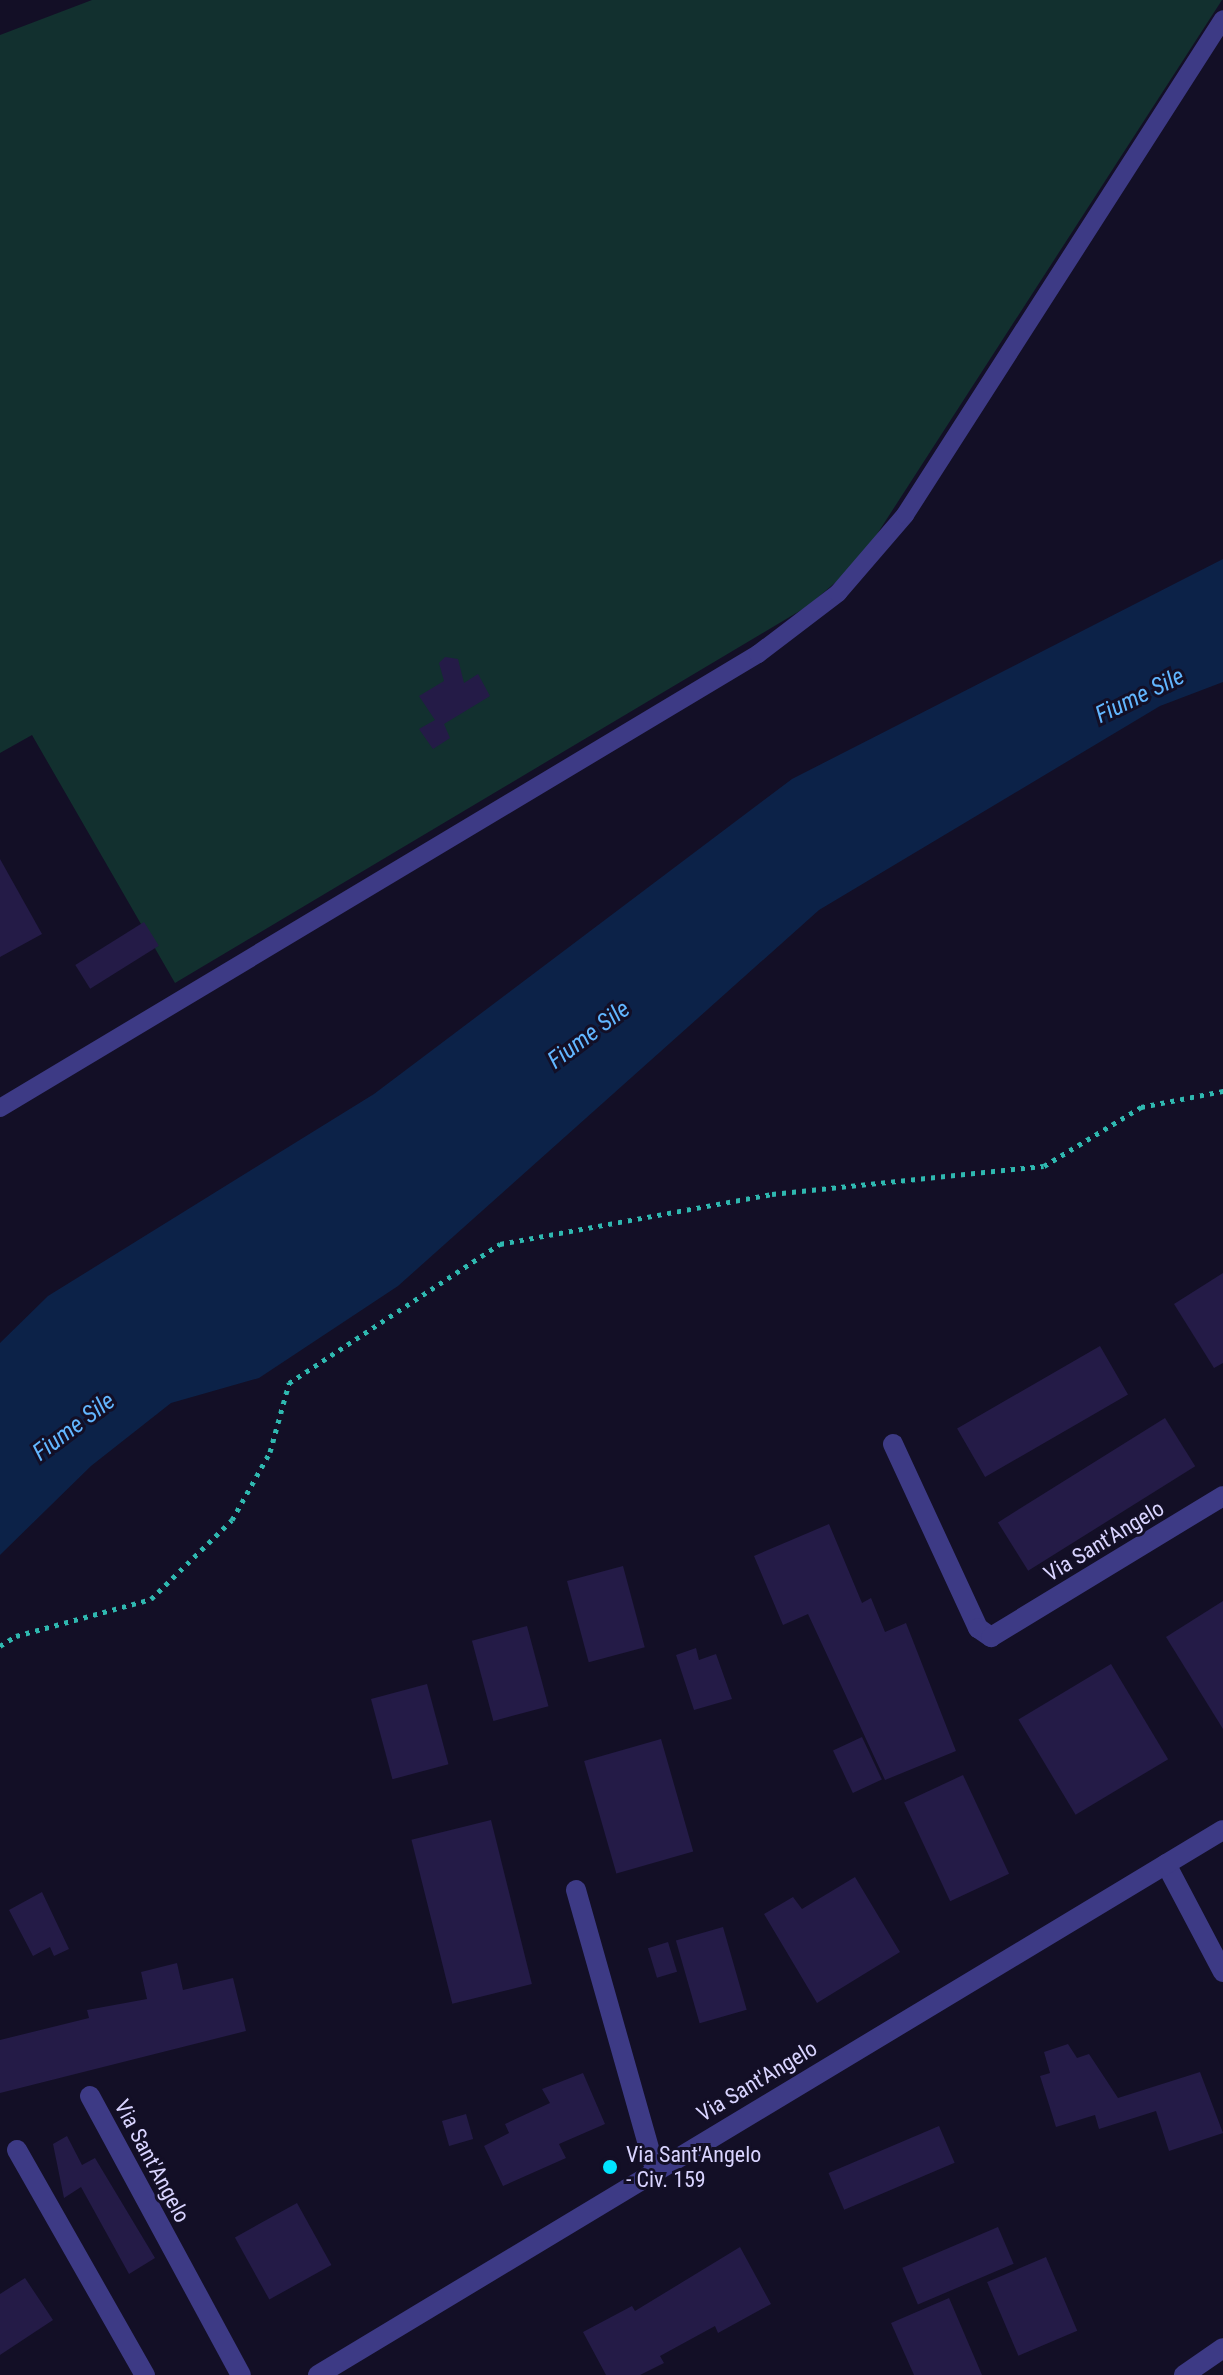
<!DOCTYPE html>
<html>
<head>
<meta charset="utf-8">
<style>
  body { margin:0 }
  #map { position:relative; width:1223px; height:2375px; overflow:hidden; background:#130f26; font-family:"Roboto Condensed",sans-serif }
  div>[style] { position:absolute }
  .green>* { inset:0; background:#12302f }
  .water>* { inset:0; background:#0c2248 }
  .building>* { inset:0; background:#241b47; transform-origin:0 0 }
  .path>* { height:5px; margin-top:-2.5px; transform-origin:0; background:repeating-linear-gradient(90deg,#2fb8b0 0 4px,transparent 0 10px) }
  .service>* { height:18px; margin:-9px; padding:0 9px; transform-origin:9px; border-radius:9px; background:#3d3a85 }
  .minor>* { height:20px; margin:-10px; padding:0 10px; transform-origin:10px; border-radius:10px; background:#3d3a85 }
  .tertiary>* { height:20px; margin:-10px; padding:0 10px; transform-origin:10px; border-radius:10px; background:#3d3a85 }
  .dots>* { width:22px; height:22px; translate:-50% -50%; box-sizing:border-box; border:4px solid #130f26; border-radius:50% }
  span { translate:-50% -50%; white-space:nowrap; text-align:center; line-height:1.15; -webkit-text-stroke:6px #130f26; paint-order:stroke }
  .street-label { font-size:22px; color:#d9d4ff }
  .poi-label { font-size:22px; color:#d9d4ff }
  .left { translate:0 -50%; text-align:left }
  .water-label { font-size:24px; color:#62b6ff; font-style:italic }
</style>
</head>
<body>
<div id="map">
  <div class="green">
    <i style="clip-path:polygon(92px 0,1222px 0,859px 562px,808px 606px,175px 983px,32px 735px,0 753px,0 35px)"></i>
  </div>
  <div class="water">
    <i style="clip-path:polygon(1223px 559px,1223px 682px,1160px 706px,819px 910px,398px 1286px,259px 1378px,171px 1403px,91px 1466px,0 1555px,0 1343px,48px 1296px,374px 1094px,792px 779px)"></i>
  </div>
  <div class="building">
    <i style="clip-path:polygon(445px 657px,458px 659px,464px 683px,478px 674px,490px 696px,444px 724px,450px 738px,433px 749px,419px 729px,435px 720px,419px 696px,444px 681px,439px 663px)"></i>
    <i style="clip-path:polygon(0 859px,42px 934px,0 957px)"></i>
    <i style="left:144px;top:922px;width:28px;height:81px;rotate:58deg"></i>
    <i style="clip-path:polygon(1223px 1273px,1223px 1363px,1214px 1368px,1174px 1304px)"></i>
    <i style="left:1100px;top:1346px;width:56px;height:165px;rotate:60deg"></i>
    <i style="left:1165px;top:1418px;width:57px;height:197px;rotate:58deg"></i>
    <i style="clip-path:polygon(829px 1524px,862px 1603px,871px 1598px,885px 1632px,906px 1623px,956px 1751px,885px 1780px,808px 1614px,783px 1625px,754px 1556px)"></i>
    <i style="left:623px;top:1566px;width:84px;height:58px;rotate:75deg"></i>
    <i style="clip-path:polygon(1223px 1601px,1223px 1729px,1166px 1637px)"></i>
    <i style="left:527px;top:1626px;width:83px;height:57px;rotate:75deg"></i>
    <i style="clip-path:polygon(696px 1648px,699px 1660px,716px 1654px,732px 1699px,694px 1710px,676px 1655px)"></i>
    <i style="left:1111px;top:1664px;width:111px;height:108px;rotate:59deg"></i>
    <i style="left:427px;top:1684px;width:83px;height:58px;rotate:75deg"></i>
    <i style="left:862px;top:1737px;width:47px;height:32px;rotate:65deg"></i>
    <i style="left:661px;top:1739px;width:117px;height:80px;rotate:74deg"></i>
    <i style="left:963px;top:1775px;width:109px;height:65px;rotate:65deg"></i>
    <i style="left:491px;top:1820px;width:169px;height:82px;rotate:76deg"></i>
    <i style="clip-path:polygon(855px 1877px,900px 1952px,817px 2003px,764px 1914px,793px 1897px,802px 1909px)"></i>
    <i style="clip-path:polygon(42px 1892px,69px 1949px,54px 1956px,50px 1947px,33px 1956px,9px 1910px)"></i>
    <i style="left:723px;top:1927px;width:86px;height:49px;rotate:74deg"></i>
    <i style="left:668px;top:1942px;width:31px;height:21px;rotate:73deg"></i>
    <i style="clip-path:polygon(177px 1963px,183px 1990px,233px 1978px,246px 2031px,0 2093px,0 2040px,89px 2018px,87px 2010px,147px 1999px,141px 1972px)"></i>
    <i style="clip-path:polygon(1068px 2044px,1077px 2058px,1089px 2054px,1118px 2098px,1200px 2072px,1223px 2133px,1169px 2151px,1156px 2111px,1099px 2129px,1095px 2115px,1056px 2127px,1040px 2076px,1050px 2073px,1044px 2052px)"></i>
    <i style="clip-path:polygon(583px 2073px,605px 2124px,559px 2144px,566px 2158px,503px 2186px,484px 2146px,509px 2133px,505px 2124px,550px 2103px,542px 2089px)"></i>
    <i style="left:466px;top:2114px;width:26px;height:25px;rotate:74deg"></i>
    <i style="left:939px;top:2126px;width:40px;height:120px;rotate:67deg"></i>
    <i style="clip-path:polygon(67px 2136px,82px 2165px,95px 2158px,155px 2258px,129px 2274px,81px 2187px,64px 2198px,53px 2144px)"></i>
    <i style="left:297px;top:2203px;width:71px;height:71px;rotate:61deg"></i>
    <i style="left:998px;top:2227px;width:40px;height:104px;rotate:67deg"></i>
    <i style="clip-path:polygon(740px 2247px,771px 2304px,718px 2333px,715px 2326px,660px 2356px,664px 2363px,640px 2375px,606px 2375px,583px 2332px,632px 2306px,635px 2311px)"></i>
    <i style="left:1046px;top:2257px;width:80px;height:64px;rotate:67deg"></i>
    <i style="clip-path:polygon(25px 2278px,53px 2320px,0 2355px,0 2294px)"></i>
    <i style="clip-path:polygon(949px 2298px,982px 2375px,914px 2375px,891px 2323px)"></i>
  </div>
  <div class="path">
    <i style="left:0;top:1646px;width:19px;rotate:-32deg"></i>
    <i style="left:16px;top:1636px;width:140px;rotate:-15.3deg"></i>
    <i style="left:151px;top:1599px;width:113px;rotate:-44.3deg"></i>
    <i style="left:232px;top:1520px;width:78px;rotate:-60.8deg"></i>
    <i style="left:270px;top:1452px;width:72px;rotate:-74.6deg"></i>
    <i style="left:289px;top:1383px;width:253px;rotate:-33.4deg"></i>
    <i style="left:500px;top:1244px;width:277px;rotate:-10.4deg"></i>
    <i style="left:772px;top:1194px;width:273px;rotate:-5.9deg"></i>
    <i style="left:1044px;top:1166px;width:114px;rotate:-31.3deg"></i>
    <i style="left:1141px;top:1107px;width:84px;rotate:-11deg"></i>
  </div>
  <div class="service">
    <i style="left:0;top:1108px;width:884px;rotate:-30.92deg"></i>
    <i style="left:758px;top:654px;width:101px;rotate:-37.3deg"></i>
    <i style="left:838px;top:593px;width:103px;rotate:-49.3deg"></i>
    <i style="left:905px;top:515px;width:589px;rotate:-57.33deg"></i>
  </div>
  <div class="minor">
    <i style="left:893px;top:1444px;width:203px;rotate:65.2deg"></i>
    <i style="left:978px;top:1628px;width:16px;rotate:35deg"></i>
    <i style="left:991px;top:1637px;width:271px;rotate:-31.3deg"></i>
    <i style="left:1166px;top:1864px;width:122px;rotate:62.2deg"></i>
    <i style="left:576px;top:1890px;width:291px;rotate:74.2deg"></i>
    <i style="left:90px;top:2096px;width:317px;rotate:61.6deg"></i>
    <i style="left:17px;top:2150px;width:259px;rotate:60.4deg"></i>
    <i style="left:1184px;top:2375px;width:47px;rotate:-34.7deg"></i>
  </div>
  <div class="tertiary">
    <i style="left:318px;top:2375px;width:1056px;rotate:-31.06deg"></i>
  </div>
  <div class="dots">
    <i style="left:610px;top:2167px;background:#00e5ff"></i>
  </div>
  <div class="street-label">
    <span style="left:1104px;top:1541px;rotate:-31deg">Via Sant'Angelo</span>
    <span style="left:757px;top:2081px;rotate:-31deg">Via Sant'Angelo</span>
    <span style="left:152px;top:2161px;rotate:62deg">Via Sant'Angelo</span>
  </div>
  <div class="poi-label">
    <span class="left" style="left:626px;top:2167px">Via Sant'Angelo<br>- Civ. 159</span>
  </div>
  <div class="water-label">
    <span style="left:1140px;top:696px;rotate:-26deg">Fiume Sile</span>
    <span style="left:589px;top:1035px;rotate:-37deg">Fiume Sile</span>
    <span style="left:74px;top:1427px;rotate:-37deg">Fiume Sile</span>
  </div>
</div>
</body>
</html>
